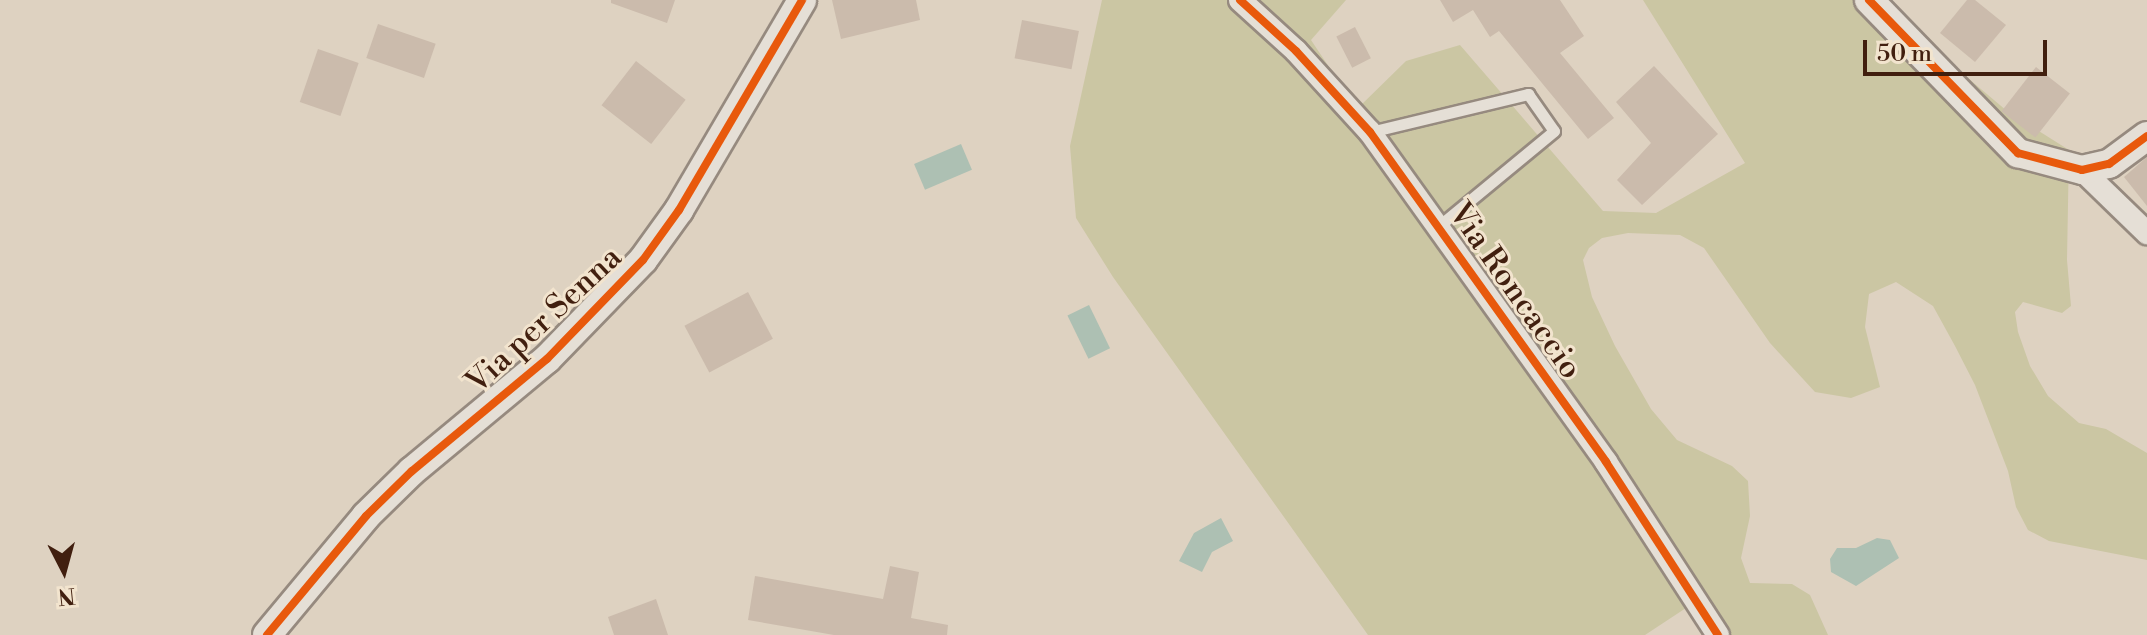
<!DOCTYPE html>
<html>
<head>
<meta charset="utf-8">
<style>
  body { margin:0 }
  #map { position:relative; width:2147px; height:635px; overflow:hidden; background:#ded2c1; font-family:"Libre Bodoni",serif }
  div>[style] { position:absolute }
  .green>* { inset:0; background:#cbc6a3 }
  .water>* { inset:0; background:#adc0b3; transform-origin:0 0 }
  .building>* { inset:0; background:#cbbbac; transform-origin:0 0 }
  .roads { filter:drop-shadow(2px 0 #968a7f) drop-shadow(-2px 0 #968a7f) drop-shadow(0 2px #968a7f) drop-shadow(0 -2px #968a7f) }
  .service>* { height:11px; margin:-5.5px; padding:0 5.5px; transform-origin:5.5px; border-radius:5.5px; background:#e5dfd6 }
  .minor>* { height:22px; margin:-11px; padding:0 11px; transform-origin:11px; border-radius:11px; background:#e5dfd6 }
  .tertiary>* { height:28px; margin:-14px; padding:0 14px; transform-origin:14px; border-radius:14px; background:#e5dfd6 }
  .cycleway>* { height:8px; margin:-4px; padding:0 4px; transform-origin:4px; border-radius:4px; background:#e8590c }
  span { translate:-50% -50%; white-space:nowrap; text-align:center; line-height:1.15; -webkit-text-stroke:6px #f2e4ce; paint-order:stroke }
  .street-label { font-size:32px; color:#411f0f }
  .north { position:absolute; left:24px; top:531px; width:80px; height:80px; -webkit-text-stroke:6px #f2e4ce; paint-order:stroke; rotate:174deg; font-size:22px; font-weight:700; line-height:32px; text-align:center; color:#411f0f }
  .north::after { content:''; display:block; margin:auto; width:28px; height:36px; background:#411f0f; clip-path:polygon(50% 0,100% 100%,50% 72%,0 100%) }
  .scale { position:absolute; left:1863px; top:40px; width:184px; height:36px; box-sizing:border-box; border:4px solid #411f0f; border-top:0; padding-left:10px; font-size:24px; line-height:28px; white-space:nowrap; color:#411f0f; -webkit-text-stroke:6px #f2e4ce; paint-order:stroke }
</style>
</head>
<body>
<div id="map">
  <div class="green">
    <i style="clip-path:polygon(1102px 0,1346px 0,1311px 40px,1357px 109px,1406px 61px,1460px 45px,1603px 211px,1656px 213px,1745px 163px,1643px 0,1889px 0,1913px 29px,1969px 79px,2007px 111px,2069px 150px,2067px 260px,2071px 306px,2062px 313px,2023px 302px,2015px 312px,2018px 332px,2030px 366px,2048px 396px,2079px 423px,2106px 429px,2147px 453px,2147px 560px,2049px 541px,2028px 530px,2016px 507px,2008px 471px,1975px 385px,1955px 346px,1933px 306px,1896px 282px,1869px 294px,1865px 327px,1880px 387px,1851px 398px,1815px 392px,1770px 343px,1704px 248px,1680px 235px,1628px 233px,1602px 238px,1589px 248px,1583px 260px,1592px 297px,1615px 346px,1651px 409px,1677px 440px,1732px 466px,1748px 481px,1750px 516px,1741px 558px,1750px 583px,1792px 584px,1810px 595px,1828px 635px,1703px 635px,1689px 606px,1645px 635px,1368px 635px,1113px 277px,1076px 218px,1070px 146px)"></i>
  </div>
  <div class="water">
    <i style="left:961px;top:144px;width:28px;height:51px;rotate:67deg"></i>
    <i style="left:1089px;top:305px;width:48px;height:24px;rotate:64deg"></i>
    <i style="clip-path:polygon(1221px 518px,1233px 541px,1212px 552px,1202px 572px,1179px 561px,1194px 533px)"></i>
    <i style="clip-path:polygon(1877px 538px,1890px 540px,1899px 558px,1856px 586px,1831px 572px,1830px 559px,1837px 548px,1856px 548px)"></i>
  </div>
  <div class="building">
    <i style="clip-path:polygon(611px 0,675px 0,667px 23px,611px 3px)"></i>
    <i style="clip-path:polygon(832px 0,916px 0,920px 20px,841px 39px)"></i>
    <i style="clip-path:polygon(1440px 0,1560px 0,1584px 36px,1560px 53px,1614px 118px,1588px 139px,1499px 31px,1490px 37px,1473px 10px,1453px 22px)"></i>
    <i style="clip-path:polygon(1967px 0,1975px 0,2006px 25px,1975px 62px,1940px 33px)"></i>
    <i style="left:1022px;top:20px;width:58px;height:39px;rotate:11deg"></i>
    <i style="left:378px;top:24px;width:61px;height:36px;rotate:19deg"></i>
    <i style="left:1355px;top:27px;width:35px;height:21px;rotate:63deg"></i>
    <i style="left:318px;top:49px;width:43px;height:56px;rotate:19deg"></i>
    <i style="left:636px;top:61px;width:63px;height:56px;rotate:38deg"></i>
    <i style="clip-path:polygon(1654px 66px,1718px 134px,1642px 205px,1617px 180px,1651px 143px,1616px 102px)"></i>
    <i style="left:2036px;top:67px;width:43px;height:56px;rotate:38deg"></i>
    <i style="clip-path:polygon(2147px 157px,2147px 206px,2124px 177px)"></i>
    <i style="left:748px;top:292px;width:53px;height:72px;rotate:62deg"></i>
    <i style="clip-path:polygon(890px 566px,919px 572px,911px 618px,948px 625px,947px 635px,834px 635px,748px 620px,755px 576px,883px 599px)"></i>
    <i style="clip-path:polygon(656px 599px,668px 635px,614px 635px,608px 617px)"></i>
  </div>
  <div class="roads">
    <div class="service">
      <i style="left:1370px;top:132px;width:163px;rotate:-13.5deg"></i>
      <i style="left:1528px;top:94px;width:45px;rotate:54.9deg"></i>
      <i style="left:1554px;top:131px;width:148px;rotate:140.5deg"></i>
    </div>
    <div class="minor">
      <i style="left:1240px;top:0;width:76px;rotate:42.3deg"></i>
      <i style="left:1296px;top:51px;width:110px;rotate:47.6deg"></i>
      <i style="left:1370px;top:132px;width:406px;rotate:54.4deg"></i>
      <i style="left:1606px;top:462px;width:206px;rotate:57.1deg"></i>
      <i style="left:2082px;top:170px;width:91px;rotate:44.1deg"></i>
    </div>
    <div class="tertiary">
      <i style="left:1869px;top:0;width:214px;rotate:45.8deg"></i>
      <i style="left:2018px;top:153px;width:66px;rotate:14.9deg"></i>
      <i style="left:2082px;top:170px;width:28px;rotate:-13deg"></i>
      <i style="left:2109px;top:164px;width:47px;rotate:-36.4deg"></i>
      <i style="left:267px;top:635px;width:155px;rotate:-50.2deg"></i>
      <i style="left:366px;top:516px;width:64px;rotate:-44.4deg"></i>
      <i style="left:412px;top:471px;width:175px;rotate:-39.7deg"></i>
      <i style="left:547px;top:359px;width:138px;rotate:-45.9deg"></i>
      <i style="left:643px;top:260px;width:62px;rotate:-54.2deg"></i>
      <i style="left:679px;top:210px;width:243px;rotate:-59.6deg"></i>
    </div>
  </div>
  <div class="cycleway">
    <i style="left:1240px;top:0;width:76px;rotate:42.3deg"></i>
    <i style="left:1296px;top:51px;width:110px;rotate:47.6deg"></i>
    <i style="left:1370px;top:132px;width:406px;rotate:54.4deg"></i>
    <i style="left:1606px;top:462px;width:206px;rotate:57.1deg"></i>
    <i style="left:1869px;top:0;width:214px;rotate:45.8deg"></i>
    <i style="left:2018px;top:153px;width:66px;rotate:14.9deg"></i>
    <i style="left:2082px;top:170px;width:28px;rotate:-13deg"></i>
    <i style="left:2109px;top:164px;width:47px;rotate:-36.4deg"></i>
    <i style="left:267px;top:635px;width:155px;rotate:-50.2deg"></i>
    <i style="left:366px;top:516px;width:64px;rotate:-44.4deg"></i>
    <i style="left:412px;top:471px;width:175px;rotate:-39.7deg"></i>
    <i style="left:547px;top:359px;width:138px;rotate:-45.9deg"></i>
    <i style="left:643px;top:260px;width:62px;rotate:-54.2deg"></i>
    <i style="left:679px;top:210px;width:243px;rotate:-59.6deg"></i>
  </div>
  <div class="street-label">
    <span style="left:1515px;top:291px;rotate:55deg">Via Roncaccio</span>
    <span style="left:544px;top:320px;rotate:-43deg">Via per Senna</span>
  </div>
  <div class="north">N</div>
  <div class="scale">50 m</div>
</div>
</body>
</html>
